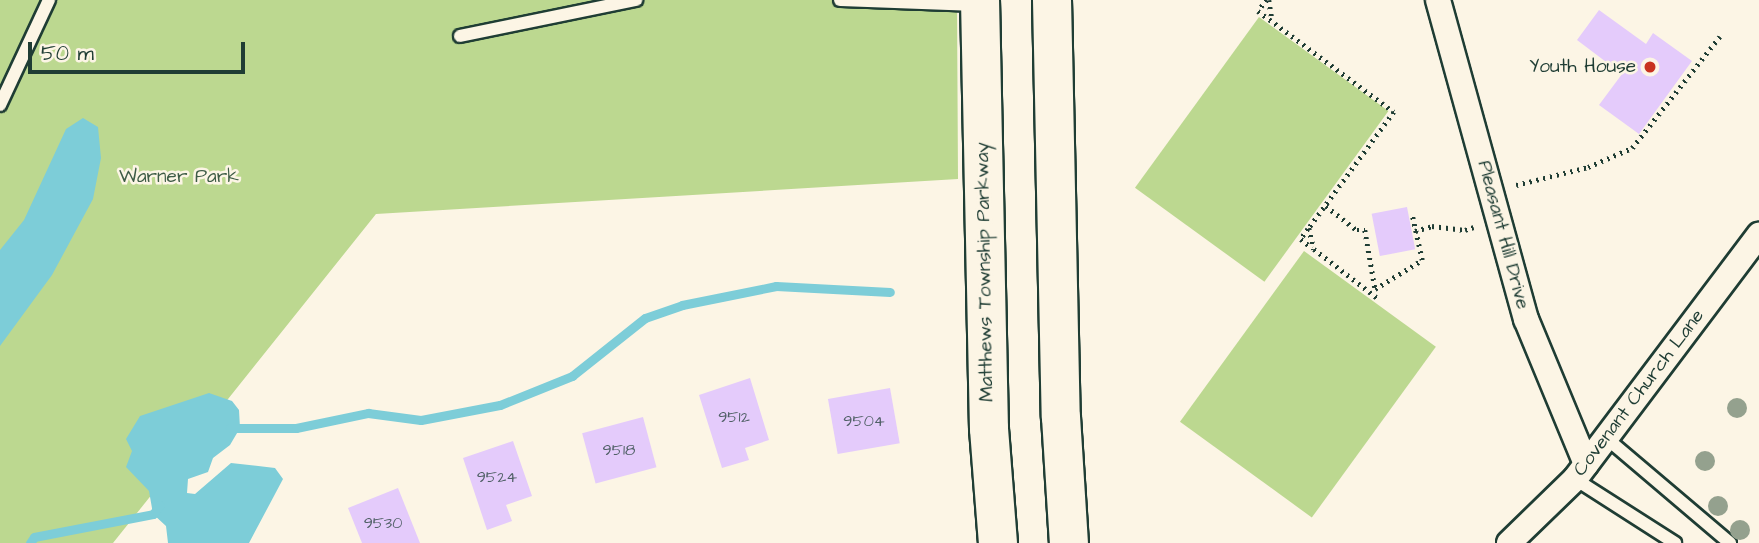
<!DOCTYPE html>
<html>
<head>
<meta charset="utf-8">
<style>
  body { margin:0 }
  #map { position:relative; width:1759px; height:543px; overflow:hidden; background:#fcf5e5; font-family:"Architects Daughter",sans-serif }
  div>[style] { position:absolute }
  .green>* { inset:0; background:#bcd890; transform-origin:0 0 }
  .water>* { inset:0; background:#7dcdd8 }
  .stream>* { height:9px; margin:-4.5px; padding:0 4.5px; transform-origin:4.5px; border-radius:4.5px; background:#7dcdd8 }
  .building>* { inset:0; background:#e4cbfb; transform-origin:0 0 }
  .path>* { height:4.5px; margin-top:-2.25px; transform-origin:0; background:repeating-linear-gradient(90deg,#1f3d34 0 2px,transparent 0 7px) }
  .roads { filter:drop-shadow(2px 0 #1f3d34) drop-shadow(-2px 0 #1f3d34) drop-shadow(0 2px #1f3d34) drop-shadow(0 -2px #1f3d34) }
  .lane>* { height:12px; margin:-6px; padding:0 6px; transform-origin:6px; border-radius:6px; background:#fcf5e5 }
  .street>* { height:24px; margin:-12px; padding:0 12px; transform-origin:12px; border-radius:12px; background:#fcf5e5 }
  .primary>* { height:38px; margin:-19px; padding:0 19px; transform-origin:19px; border-radius:19px; background:#fcf5e5 }
  .trees>* { width:20px; height:20px; margin:-10px; border-radius:50%; background:#94a18e }
  .dots>* { width:19px; height:19px; translate:-50% -50%; box-sizing:border-box; border:4px solid #fcf5e5; border-radius:50% }
  span { translate:-50% -50%; white-space:nowrap; text-align:center; line-height:1.15; -webkit-text-stroke:5px #fcf5e5; paint-order:stroke }
  .number-label { font-size:16px; color:#506066 }
  .number-label span { -webkit-text-stroke-width:0 }
  .poi-label { font-size:19px; color:#1f3d34 }
  .right { translate:-100% -50%; text-align:right }
  .park-label { font-size:19px; color:#3e5c46 }
  .street-label { font-size:19px; color:#1f3d34 }
  .scale { position:absolute; left:28px; top:42px; width:217px; height:32px; box-sizing:border-box; border:4px solid #1f3d34; border-top:0; padding-left:9px; font-size:21px; line-height:24px; white-space:nowrap; color:#1f3d34; -webkit-text-stroke:5px #fcf5e5; paint-order:stroke }
</style>
</head>
<body>
<div id="map">
  <div class="green">
    <i style="clip-path:polygon(0 0,957px 0,958px 179px,376px 214px,113px 543px,0 543px)"></i>
    <i style="left:1259px;top:17px;width:160px;height:211px;rotate:36deg"></i>
    <i style="left:1304px;top:251px;width:163px;height:211px;rotate:36deg"></i>
  </div>
  <div class="water">
    <i style="clip-path:polygon(83px 118px,98px 127px,101px 158px,93px 199px,52px 275px,0 346px,0 250px,24px 220px,66px 129px)"></i>
    <i style="clip-path:polygon(209px 393px,232px 401px,239px 410px,240px 428px,230px 445px,213px 458px,208px 472px,188px 479px,187px 493px,195px 494px,231px 463px,275px 468px,283px 479px,249px 543px,168px 543px,166px 526px,153px 514px,149px 491px,126px 467px,132px 451px,126px 439px,140px 416px)"></i>
  </div>
  <div class="stream">
    <i style="left:230px;top:428px;width:66px"></i>
    <i style="left:296px;top:428px;width:74px;rotate:-11.8deg"></i>
    <i style="left:368px;top:413px;width:53px;rotate:7.5deg"></i>
    <i style="left:421px;top:420px;width:80px;rotate:-10.8deg"></i>
    <i style="left:500px;top:405px;width:78px;rotate:-21.9deg"></i>
    <i style="left:572px;top:376px;width:93px;rotate:-38.5deg"></i>
    <i style="left:645px;top:318px;width:39px;rotate:-19deg"></i>
    <i style="left:682px;top:305px;width:96px;rotate:-11.4deg"></i>
    <i style="left:776px;top:286px;width:114px;rotate:3deg"></i>
    <i style="left:30px;top:543px;width:7px;rotate:-56deg"></i>
    <i style="left:34px;top:537px;width:121px;rotate:-10.9deg"></i>
    <i style="left:153px;top:514px;width:11px;rotate:-52deg"></i>
  </div>
  <div class="building">
    <i style="clip-path:polygon(1599px 10px,1646px 44px,1653px 33px,1692px 61px,1639px 134px,1599px 105px,1622px 74px,1577px 40px)"></i>
    <i style="left:1407px;top:207px;width:43px;height:36px;rotate:79deg"></i>
    <i style="clip-path:polygon(750px 378px,769px 440px,745px 448px,749px 460px,722px 468px,699px 395px)"></i>
    <i style="left:890px;top:388px;width:56px;height:63px;rotate:80deg"></i>
    <i style="left:643px;top:417px;width:52px;height:63px;rotate:75deg"></i>
    <i style="clip-path:polygon(513px 441px,532px 496px,506px 505px,512px 521px,487px 530px,463px 458px)"></i>
    <i style="clip-path:polygon(398px 488px,420px 543px,362px 543px,348px 508px)"></i>
  </div>
  <div class="path">
    <i style="left:1267px;top:0;width:14px;rotate:129deg"></i>
    <i style="left:1258px;top:11px;width:169px;rotate:36.6deg"></i>
    <i style="left:1394px;top:112px;width:144px;rotate:126.2deg"></i>
    <i style="left:1309px;top:228px;width:22px;rotate:77deg"></i>
    <i style="left:1314px;top:249px;width:83px;rotate:37.7deg"></i>
    <i style="left:1269px;top:0;width:20px;rotate:81deg"></i>
    <i style="left:1516px;top:185px;width:74px;rotate:-14deg"></i>
    <i style="left:1588px;top:167px;width:48px;rotate:-23.4deg"></i>
    <i style="left:1632px;top:148px;width:142px;rotate:-51.8deg"></i>
    <i style="left:1326px;top:206px;width:39px;rotate:38deg"></i>
    <i style="left:1357px;top:230px;width:8px"></i>
    <i style="left:1365px;top:230px;width:59px;rotate:80.2deg"></i>
    <i style="left:1308px;top:229px;width:12px;rotate:125deg"></i>
    <i style="left:1301px;top:239px;width:14px;rotate:39deg"></i>
    <i style="left:1415px;top:231px;width:18px;rotate:-16deg"></i>
    <i style="left:1432px;top:226px;width:33px;rotate:7deg"></i>
    <i style="left:1465px;top:230px;width:9px;rotate:-18deg"></i>
    <i style="left:1375px;top:289px;width:55px;rotate:-31.7deg"></i>
    <i style="left:1422px;top:260px;width:46px;rotate:-102.5deg"></i>
  </div>
  <div class="roads">
    <div class="lane">
      <i style="left:840px;top:0;width:137px;rotate:2.1deg"></i>
      <i style="left:460px;top:36px;width:180px;rotate:-11.6deg"></i>
      <i style="left:0;top:105px;width:116px;rotate:-65deg"></i>
      <i style="left:1605px;top:437px;width:164px;rotate:40.3deg"></i>
      <i style="left:1575px;top:479px;width:119px;rotate:32.6deg"></i>
    </div>
    <div class="street">
      <i style="left:1438px;top:0;width:331px;rotate:74.6deg"></i>
      <i style="left:1526px;top:319px;width:157px;rotate:67.5deg"></i>
      <i style="left:1509px;top:543px;width:92px;rotate:-44.1deg"></i>
      <i style="left:1575px;top:479px;width:306px;rotate:-53deg"></i>
    </div>
    <div class="primary">
      <i style="left:980px;top:0;width:429px;rotate:88.8deg"></i>
      <i style="left:989px;top:429px;width:114px;rotate:85.5deg"></i>
      <i style="left:1052px;top:0;width:417px;rotate:88.8deg"></i>
      <i style="left:1061px;top:417px;width:126px;rotate:86.4deg"></i>
    </div>
  </div>
  <div class="trees">
    <i style="left:1737px;top:408px"></i>
    <i style="left:1705px;top:461px"></i>
    <i style="left:1718px;top:506px"></i>
    <i style="left:1740px;top:530px"></i>
  </div>
  <div class="dots">
    <i style="left:1650px;top:67px;background:#c8321e"></i>
  </div>
  <div class="number-label">
    <span style="left:734px;top:417px">9512</span>
    <span style="left:864px;top:421px">9504</span>
    <span style="left:619px;top:450px">9518</span>
    <span style="left:497px;top:477px">9524</span>
    <span style="left:383px;top:523px">9530</span>
  </div>
  <div class="poi-label">
    <span class="right" style="left:1636px;top:67px">Youth House</span>
  </div>
  <div class="park-label">
    <span style="left:179px;top:177px">Warner Park</span>
  </div>
  <div class="street-label">
    <span style="left:1503px;top:235px;rotate:75deg">Pleasant Hill Drive</span>
    <span style="left:985px;top:272px;rotate:-91deg">Matthews Township Parkway</span>
    <span style="left:1639px;top:393px;rotate:-53deg">Covenant Church Lane</span>
  </div>
  <div class="scale">50 m</div>
</div>
</body>
</html>
